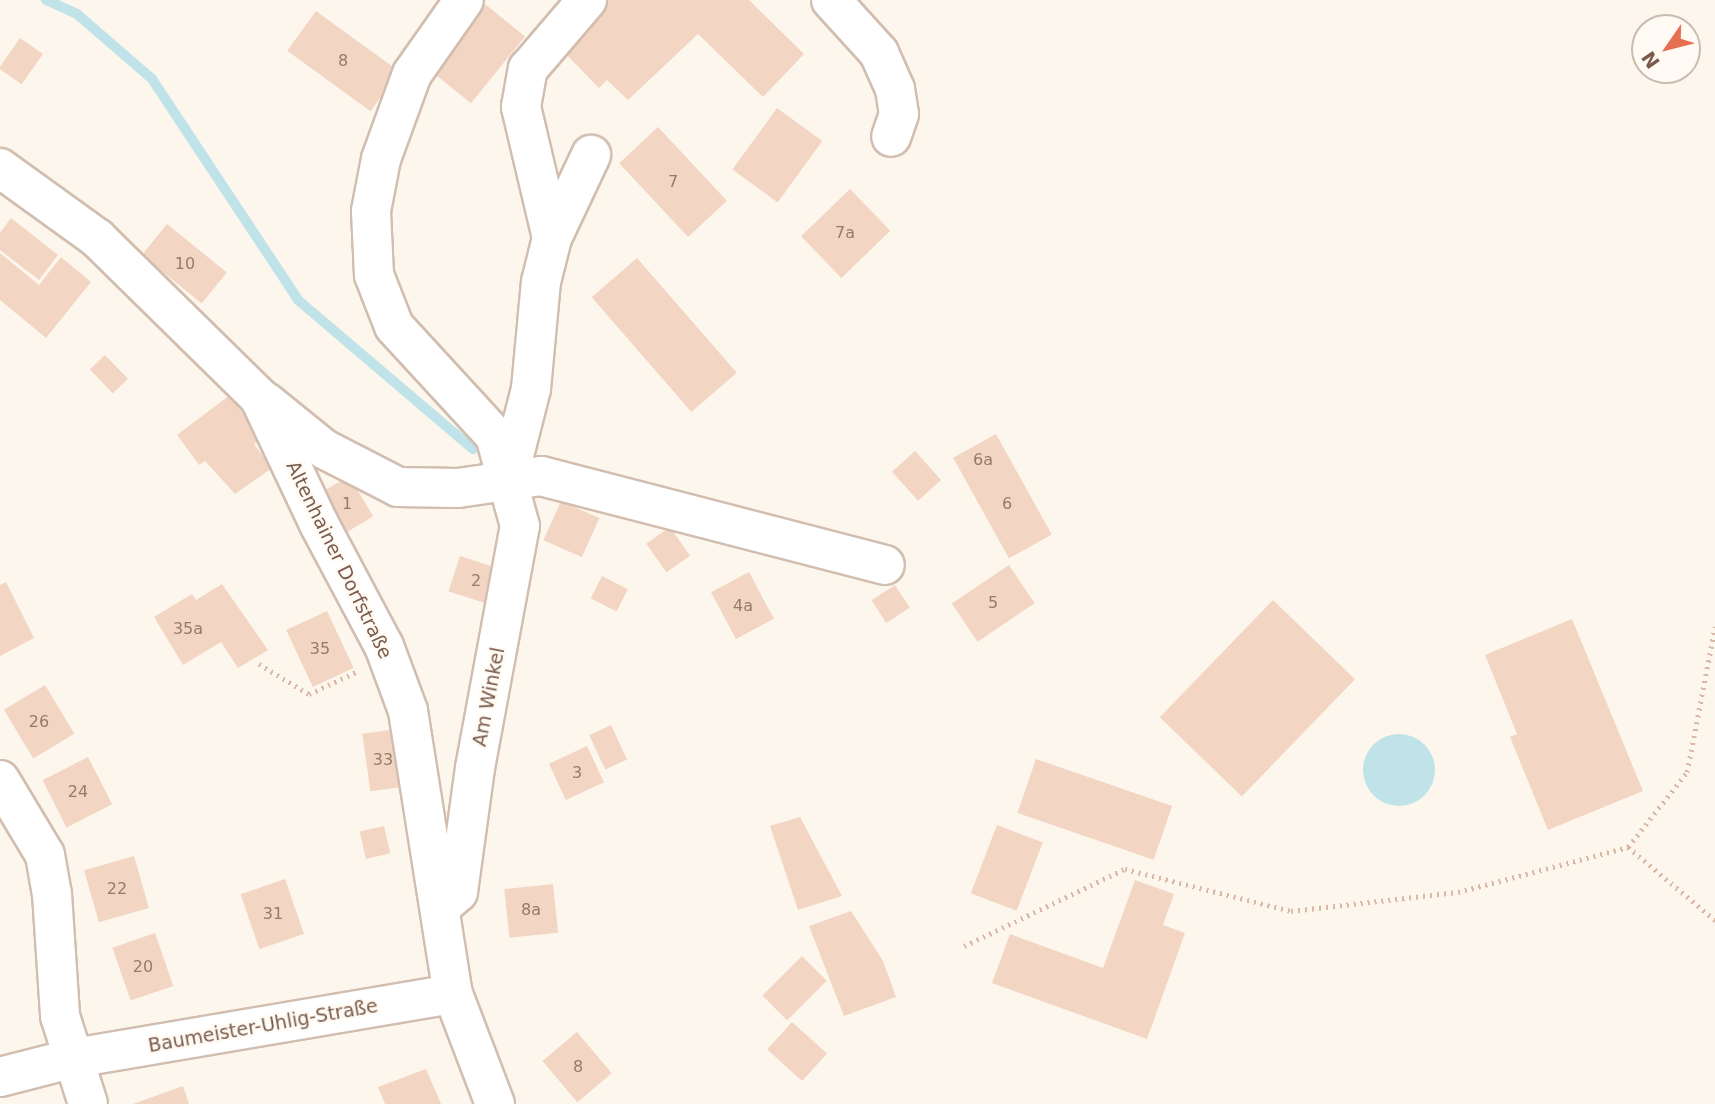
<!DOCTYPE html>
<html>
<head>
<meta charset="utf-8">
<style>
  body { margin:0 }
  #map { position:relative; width:1715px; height:1104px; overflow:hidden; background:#fdf6ec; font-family:"DejaVu Sans",sans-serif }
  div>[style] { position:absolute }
  .water>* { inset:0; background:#bfe3e8 }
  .round { border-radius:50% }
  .stream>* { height:10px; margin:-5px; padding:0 5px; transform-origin:5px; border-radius:5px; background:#bfe3e8 }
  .building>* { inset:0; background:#f3d5c3; transform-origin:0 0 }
  .path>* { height:4.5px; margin-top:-2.25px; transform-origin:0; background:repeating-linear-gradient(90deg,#d9b8a5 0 2px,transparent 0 7px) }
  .roads { filter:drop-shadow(2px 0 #d1beb0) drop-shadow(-2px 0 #d1beb0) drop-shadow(0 2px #d1beb0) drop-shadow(0 -2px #d1beb0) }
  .minor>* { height:38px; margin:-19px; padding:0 19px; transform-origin:19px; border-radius:19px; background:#fff }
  span { translate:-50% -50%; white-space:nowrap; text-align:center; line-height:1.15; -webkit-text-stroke:5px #fffaf3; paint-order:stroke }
  .number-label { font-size:16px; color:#987a6a }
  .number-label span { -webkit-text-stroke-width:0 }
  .street-label { font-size:19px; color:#7a5c4d }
  .north { position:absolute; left:1631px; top:14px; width:70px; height:70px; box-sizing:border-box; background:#fffaf3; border:2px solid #cabbb1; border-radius:50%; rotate:235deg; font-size:19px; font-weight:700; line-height:28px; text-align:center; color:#7a5c4d }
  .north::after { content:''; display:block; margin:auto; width:24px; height:32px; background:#e76f51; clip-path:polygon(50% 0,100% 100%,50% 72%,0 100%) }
</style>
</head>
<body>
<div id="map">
  <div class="water">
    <i class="round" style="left:1363px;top:734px;width:72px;height:72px"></i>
  </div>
  <div class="stream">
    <i style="left:46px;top:0;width:34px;rotate:24deg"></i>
    <i style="left:77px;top:14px;width:99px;rotate:40.9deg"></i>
    <i style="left:152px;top:79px;width:265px;rotate:56.5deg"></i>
    <i style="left:298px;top:300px;width:230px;rotate:40.4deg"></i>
  </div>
  <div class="building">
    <i style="left:480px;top:0;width:58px;height:86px;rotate:39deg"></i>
    <i style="clip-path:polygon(605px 0,749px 0,804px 54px,763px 97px,698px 34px,628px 100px,607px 80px,599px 88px,558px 46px)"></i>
    <i style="left:316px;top:11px;width:103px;height:49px;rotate:36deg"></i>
    <i style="left:20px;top:38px;width:28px;height:37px;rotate:35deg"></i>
    <i style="left:777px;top:108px;width:56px;height:76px;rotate:36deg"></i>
    <i style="left:658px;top:127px;width:101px;height:53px;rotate:47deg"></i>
    <i style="left:850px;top:189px;width:58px;height:68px;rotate:46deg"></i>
    <i style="clip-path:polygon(11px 218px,58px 255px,39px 280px,0 250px,0 233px)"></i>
    <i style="left:167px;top:224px;width:77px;height:40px;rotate:39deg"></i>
    <i style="clip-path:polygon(0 253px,39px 285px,61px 257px,91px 282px,46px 338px,0 300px)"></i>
    <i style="left:637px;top:258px;width:152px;height:60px;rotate:49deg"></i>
    <i style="left:105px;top:355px;width:33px;height:21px;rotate:46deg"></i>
    <i style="clip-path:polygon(230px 395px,261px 439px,254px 444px,272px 468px,235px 494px,205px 461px,199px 465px,177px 435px)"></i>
    <i style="left:996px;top:434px;width:115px;height:49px;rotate:61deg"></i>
    <i style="left:915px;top:451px;width:39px;height:31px;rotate:48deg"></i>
    <i style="left:349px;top:476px;width:47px;height:32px;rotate:59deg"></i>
    <i style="left:561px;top:501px;width:42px;height:43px;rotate:24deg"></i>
    <i style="left:670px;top:527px;width:35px;height:29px;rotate:55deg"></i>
    <i style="left:460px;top:556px;width:46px;height:37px;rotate:18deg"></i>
    <i style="left:1009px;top:565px;width:46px;height:69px;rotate:56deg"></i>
    <i style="left:749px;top:572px;width:53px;height:43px;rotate:62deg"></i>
    <i style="left:602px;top:576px;width:29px;height:25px;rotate:27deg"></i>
    <i style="clip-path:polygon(6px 582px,34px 638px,0 656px,0 585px)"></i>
    <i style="clip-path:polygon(222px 584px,268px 650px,238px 668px,221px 642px,183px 665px,154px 617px,192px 594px,196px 600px)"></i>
    <i style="left:895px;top:585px;width:27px;height:28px;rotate:57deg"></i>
    <i style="left:1273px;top:600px;width:114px;height:163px;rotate:44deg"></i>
    <i style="left:327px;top:611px;width:63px;height:45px;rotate:65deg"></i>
    <i style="clip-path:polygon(1572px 619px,1643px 791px,1548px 830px,1510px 737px,1517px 734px,1485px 655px)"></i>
    <i style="left:45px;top:685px;width:57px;height:48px;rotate:59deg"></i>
    <i style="left:611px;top:725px;width:38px;height:24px;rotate:65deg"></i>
    <i style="left:397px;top:729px;width:58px;height:35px;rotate:82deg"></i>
    <i style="left:587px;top:746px;width:40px;height:42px;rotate:65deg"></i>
    <i style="left:88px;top:757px;width:53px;height:51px;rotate:63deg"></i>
    <i style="left:1036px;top:759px;width:144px;height:57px;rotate:19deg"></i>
    <i style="clip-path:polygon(800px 817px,842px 896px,798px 910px,770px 826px)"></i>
    <i style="left:997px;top:825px;width:49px;height:73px;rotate:21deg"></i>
    <i style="left:384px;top:826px;width:28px;height:25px;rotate:77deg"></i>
    <i style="left:134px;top:856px;width:54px;height:52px;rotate:74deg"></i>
    <i style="left:285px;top:879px;width:58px;height:47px;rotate:71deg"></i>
    <i style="clip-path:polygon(1135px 880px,1174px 894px,1163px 925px,1185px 933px,1147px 1039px,992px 983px,1010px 934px,1103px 968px)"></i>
    <i style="left:553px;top:884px;width:49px;height:49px;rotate:84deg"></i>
    <i style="clip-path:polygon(851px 911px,883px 961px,896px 997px,844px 1016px,809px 926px)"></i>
    <i style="left:155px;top:933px;width:56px;height:45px;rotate:71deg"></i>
    <i style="left:802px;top:956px;width:35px;height:56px;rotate:45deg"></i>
    <i style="left:792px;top:1022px;width:47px;height:37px;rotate:42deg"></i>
    <i style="left:577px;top:1032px;width:54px;height:45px;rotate:50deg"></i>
    <i style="clip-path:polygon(426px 1069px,441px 1104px,385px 1104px,378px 1087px)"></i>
    <i style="clip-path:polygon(183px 1086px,189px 1104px,133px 1104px)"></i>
  </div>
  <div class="path">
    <i style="left:259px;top:664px;width:58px;rotate:31deg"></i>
    <i style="left:309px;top:694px;width:52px;rotate:-25.1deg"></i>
    <i style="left:1628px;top:847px;width:95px;rotate:-51.8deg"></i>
    <i style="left:1687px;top:772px;width:148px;rotate:-79.1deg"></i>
    <i style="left:964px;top:946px;width:178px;rotate:-25.6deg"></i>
    <i style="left:1125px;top:869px;width:171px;rotate:14.2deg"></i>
    <i style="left:1291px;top:911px;width:168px;rotate:-6.5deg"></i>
    <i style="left:1458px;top:892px;width:176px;rotate:-14.8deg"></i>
    <i style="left:1628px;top:847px;width:114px;rotate:40deg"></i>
  </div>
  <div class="roads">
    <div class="minor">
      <i style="left:831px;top:0;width:72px;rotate:47.8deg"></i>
      <i style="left:879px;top:53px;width:39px;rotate:66deg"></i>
      <i style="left:895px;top:89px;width:25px;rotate:81deg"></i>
      <i style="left:899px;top:114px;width:24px;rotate:109deg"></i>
      <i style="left:0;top:168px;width:120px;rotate:35.8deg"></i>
      <i style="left:97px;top:238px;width:227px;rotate:44.5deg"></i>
      <i style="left:259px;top:397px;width:140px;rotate:64.7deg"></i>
      <i style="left:319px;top:524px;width:138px;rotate:62deg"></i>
      <i style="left:384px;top:646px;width:69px;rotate:69.7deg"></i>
      <i style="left:408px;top:711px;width:287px;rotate:81deg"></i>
      <i style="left:453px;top:994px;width:118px;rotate:69.1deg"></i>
      <i style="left:552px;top:238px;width:135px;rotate:-103.3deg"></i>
      <i style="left:521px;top:107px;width:39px;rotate:-80deg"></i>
      <i style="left:528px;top:69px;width:91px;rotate:-49.5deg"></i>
      <i style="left:266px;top:402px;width:75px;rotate:39deg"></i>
      <i style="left:324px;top:449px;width:83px;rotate:27.2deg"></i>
      <i style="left:398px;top:487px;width:60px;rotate:1deg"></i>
      <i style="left:458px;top:488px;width:84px;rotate:-8.2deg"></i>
      <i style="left:541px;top:476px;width:355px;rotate:14.5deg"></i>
      <i style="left:508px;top:479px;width:93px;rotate:-75.7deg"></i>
      <i style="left:531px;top:389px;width:107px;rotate:-84.7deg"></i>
      <i style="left:541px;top:282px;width:45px;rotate:-76deg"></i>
      <i style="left:552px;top:238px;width:92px;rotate:-64.8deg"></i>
      <i style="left:0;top:780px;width:87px;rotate:59deg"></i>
      <i style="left:45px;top:855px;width:40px;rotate:80deg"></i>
      <i style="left:52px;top:894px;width:122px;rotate:86.2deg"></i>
      <i style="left:60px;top:1016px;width:92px;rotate:72.3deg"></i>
      <i style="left:442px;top:906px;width:21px;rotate:-41deg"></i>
      <i style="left:458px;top:892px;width:125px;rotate:-82.2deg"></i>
      <i style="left:475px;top:768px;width:246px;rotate:-79.5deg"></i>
      <i style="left:520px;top:526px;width:93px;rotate:-105.5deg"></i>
      <i style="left:495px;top:436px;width:149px;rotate:-132.6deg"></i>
      <i style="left:394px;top:326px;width:55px;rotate:-111.4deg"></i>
      <i style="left:374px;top:275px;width:64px;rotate:-92.7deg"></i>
      <i style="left:371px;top:211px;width:53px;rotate:-79.1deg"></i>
      <i style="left:381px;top:159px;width:90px;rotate:-70deg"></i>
      <i style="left:412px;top:74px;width:90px;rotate:-54.9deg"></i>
      <i style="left:0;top:1077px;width:76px;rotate:-14.4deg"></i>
      <i style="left:74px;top:1058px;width:384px;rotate:-9.6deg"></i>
    </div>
  </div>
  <div class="number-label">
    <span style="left:343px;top:61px">8</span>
    <span style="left:673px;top:182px">7</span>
    <span style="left:845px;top:233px">7a</span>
    <span style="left:185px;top:264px">10</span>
    <span style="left:983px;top:460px">6a</span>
    <span style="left:347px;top:504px">1</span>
    <span style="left:1007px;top:504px">6</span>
    <span style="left:476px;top:581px">2</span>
    <span style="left:993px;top:603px">5</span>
    <span style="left:743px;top:606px">4a</span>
    <span style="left:188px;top:629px">35a</span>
    <span style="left:320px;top:649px">35</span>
    <span style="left:39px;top:722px">26</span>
    <span style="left:383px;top:760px">33</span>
    <span style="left:577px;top:773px">3</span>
    <span style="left:78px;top:792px">24</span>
    <span style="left:117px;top:889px">22</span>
    <span style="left:531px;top:910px">8a</span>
    <span style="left:273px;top:914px">31</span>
    <span style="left:143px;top:967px">20</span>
    <span style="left:578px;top:1067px">8</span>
  </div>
  <div class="street-label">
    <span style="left:339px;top:560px;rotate:64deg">Altenhainer Dorfstraße</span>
    <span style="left:489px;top:697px;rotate:-79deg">Am Winkel</span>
    <span style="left:263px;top:1026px;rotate:-10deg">Baumeister-Uhlig-Straße</span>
  </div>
  <div class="north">N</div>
</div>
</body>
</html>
